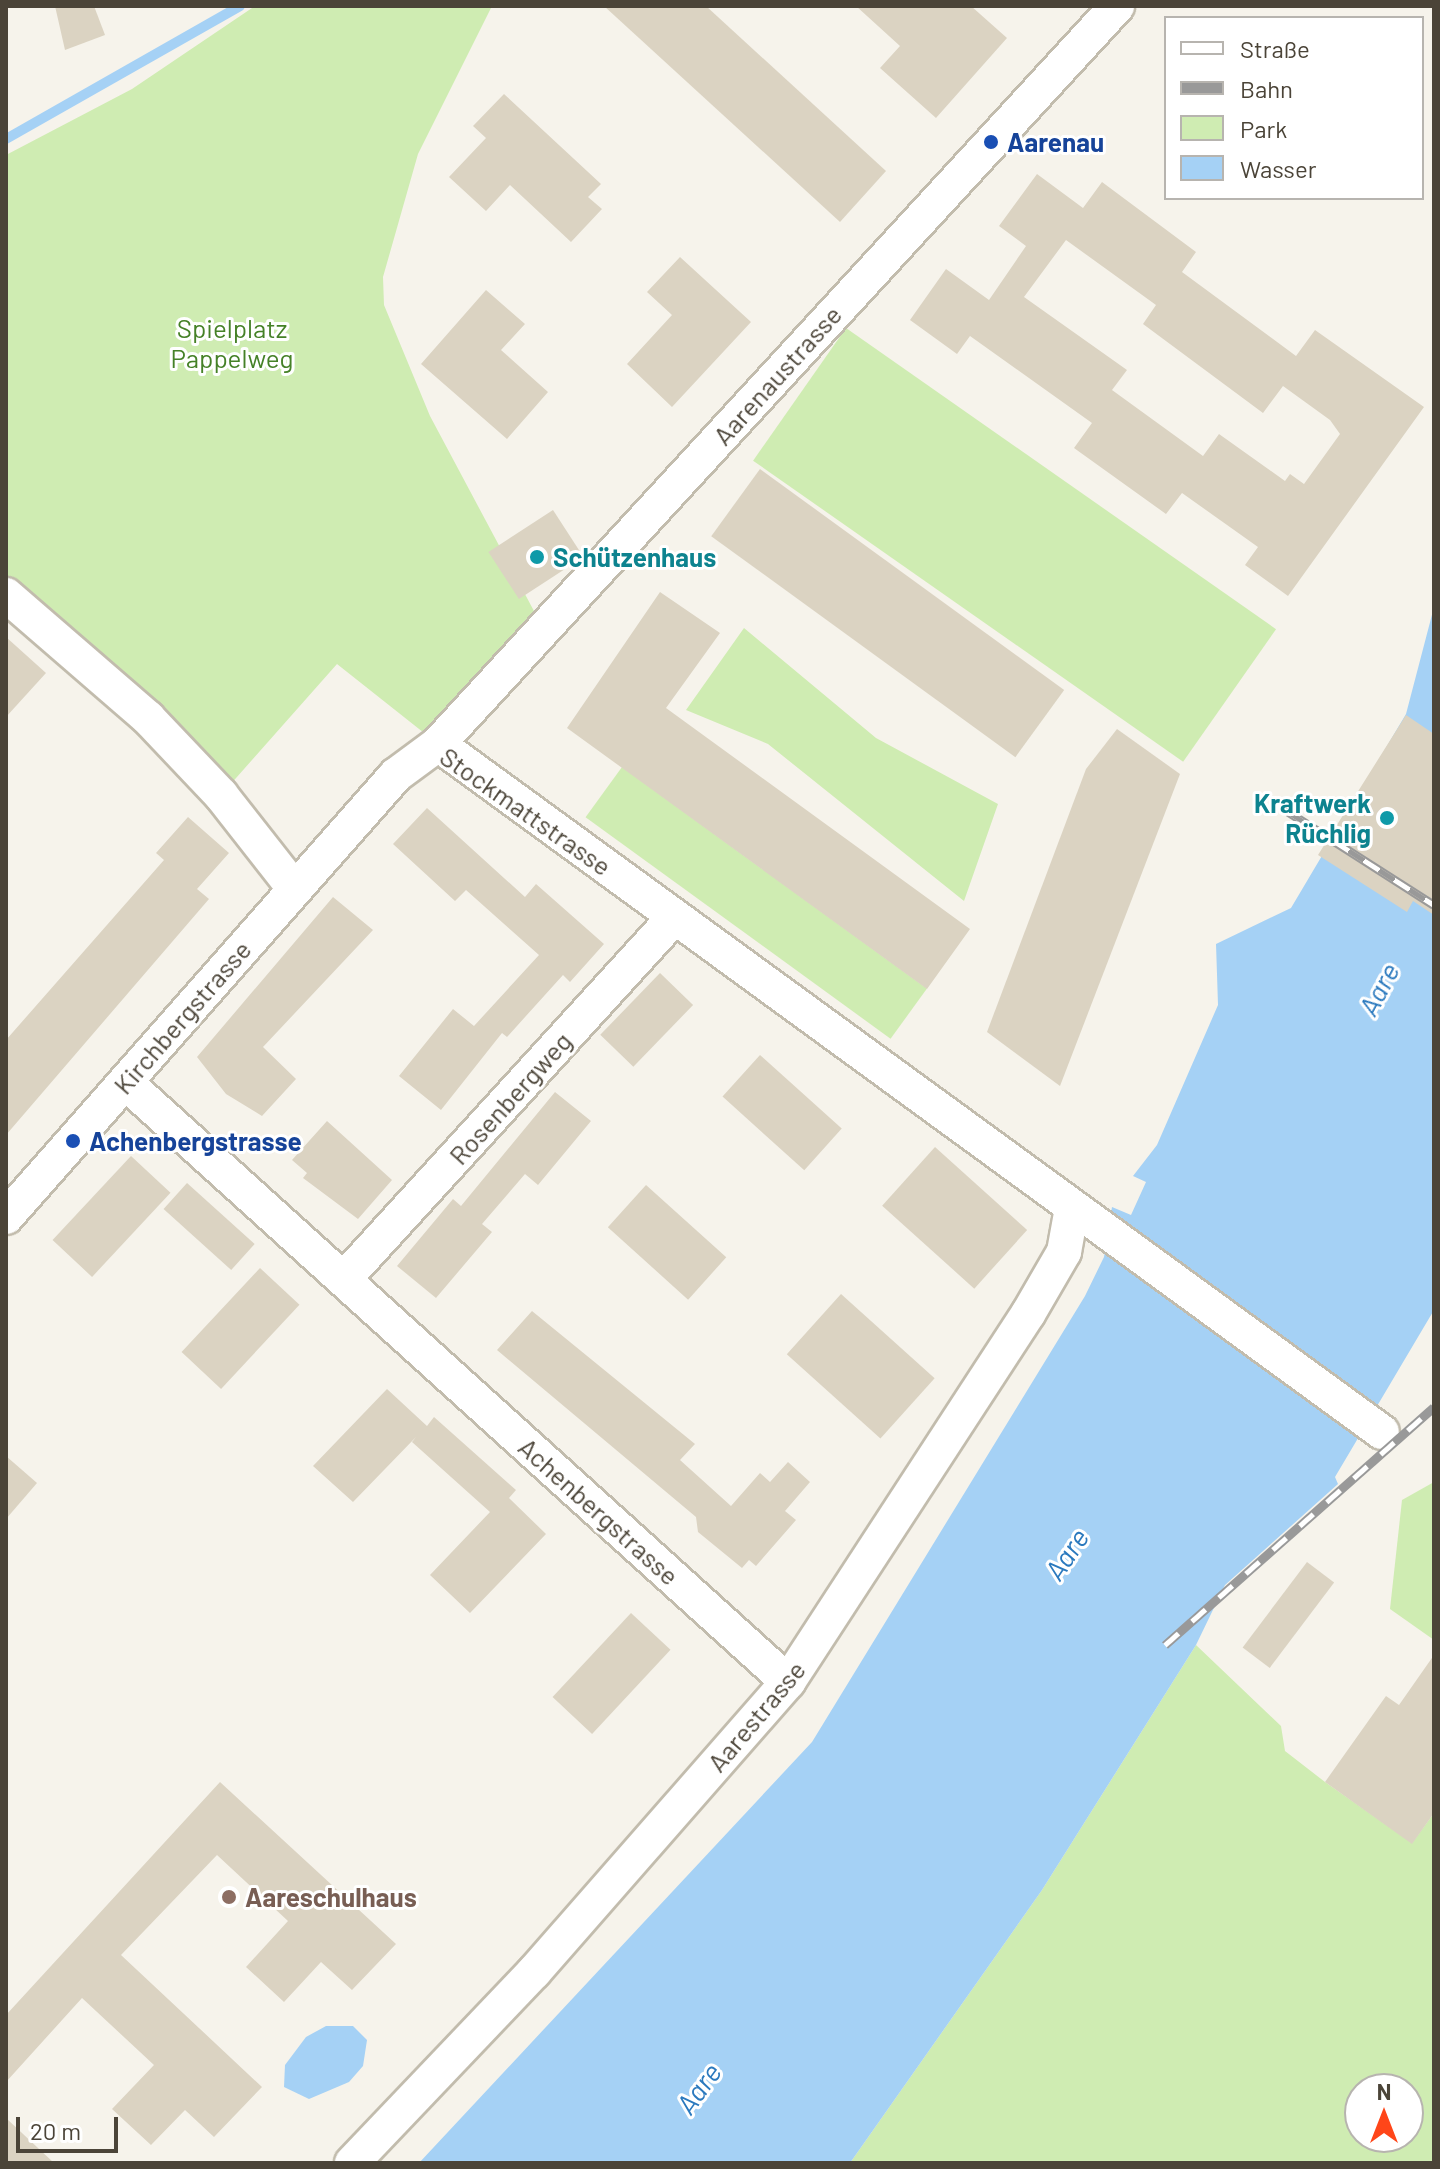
<!DOCTYPE html>
<html>
<head>
<meta charset="utf-8">
<style>
  body { margin:0 }
  #map { position:relative; width:1440px; height:2169px; overflow:hidden; background:#f6f3eb; font-family:Barlow,sans-serif }
  div>[style] { position:absolute }
  .green>* { inset:0; background:#cfecb2; transform-origin:0 0 }
  .water>* { inset:0; background:#a5d1f5 }
  .stream>* { height:10px; margin:-5px; padding:0 5px; transform-origin:5px; border-radius:5px; background:#a5d1f5 }
  .building>* { inset:0; background:#dbd3c2; transform-origin:0 0 }
  .roads { filter:drop-shadow(2px 0 #c2bcad) drop-shadow(-2px 0 #c2bcad) drop-shadow(0 2px #c2bcad) drop-shadow(0 -2px #c2bcad) }
  .minor>* { height:34px; margin:-17px; padding:0 17px; transform-origin:17px; border-radius:17px; background:#fff }
  .rail>* { height:9px; margin-top:-4.5px; transform-origin:0; background:repeating-linear-gradient(90deg,#fff 0 18px,#999 0 36px); box-sizing:border-box; border-block:2px solid #999 }
  .dots>* { width:22px; height:22px; translate:-50% -50%; box-sizing:border-box; border:4px solid #fff; border-radius:50% }
  span { translate:-50% -50%; white-space:nowrap; text-align:center; line-height:1.15; -webkit-text-stroke:6px #fff; paint-order:stroke }
  .transit-label { font-size:26px; color:#164399; font-weight:700 }
  .left { translate:0 -50%; text-align:left }
  .park-label { font-size:26px; color:#458127 }
  .street-label { font-size:26px; color:#4b4438 }
  .culture-label { font-size:26px; color:#0d838f; font-weight:700 }
  .right { translate:-100% -50%; text-align:right }
  .education-label { font-size:26px; color:#785e54; font-weight:700 }
  .water-label { font-size:28px; color:#2a79be; font-style:italic }
  .frame { position:absolute; inset:0; border:8px solid #4b4438; pointer-events:none }
  .legend { position:absolute; left:1164px; top:16px; width:260px; height:184px; box-sizing:border-box; background:#fff; border:2px solid #b7b4af; margin:0; padding:10px 14px; list-style:none; font-size:24px; color:#4b4438 }
  .legend li { display:flex; align-items:center; gap:16px; height:40px }
  .legend b { width:40px; border:2px solid #b7b4af }
  .north { position:absolute; left:1344px; top:2073px; width:80px; height:80px; box-sizing:border-box; background:#fff; border:2px solid #b7b4af; border-radius:50%; rotate:0deg; font-size:22px; font-weight:700; line-height:32px; text-align:center; color:#4b4438 }
  .north::after { content:''; display:block; margin:auto; width:28px; height:36px; background:#ff4619; clip-path:polygon(50% 0,100% 100%,50% 72%,0 100%) }
  .scale { position:absolute; left:16px; top:2117px; width:102px; height:36px; box-sizing:border-box; border:4px solid #4b4438; border-top:0; padding-left:10px; font-size:24px; line-height:28px; white-space:nowrap; color:#4b4438; -webkit-text-stroke:6px #fff; paint-order:stroke }
</style>
</head>
<body>
<div id="map">
  <div class="green">
    <i style="clip-path:polygon(255px 6px,492px 6px,418px 154px,383px 277px,384px 305px,430px 416px,543px 628px,438px 744px,337px 664px,221px 795px,6px 595px,6px 155px,132px 89px)"></i>
    <i style="left:846px;top:328px;width:525px;height:162px;rotate:35deg"></i>
    <i style="clip-path:polygon(744px 628px,876px 738px,998px 804px,964px 901px,768px 744px,686px 710px)"></i>
    <i style="left:622px;top:767px;width:377px;height:62px;rotate:36deg"></i>
    <i style="clip-path:polygon(1434px 1482px,1434px 1640px,1390px 1609px,1402px 1500px)"></i>
    <i style="clip-path:polygon(evenodd,1196px 1645px,1281px 1726px,1285px 1751px,1325px 1782px,1412px 1843px,1434px 1813px,1434px 2163px,850px 2163px,1042px 1890px,1196px 1645px,1360px 2089px,1408px 2089px,1408px 2137px,1360px 2137px,1360px 2089px)"></i>
  </div>
  <div class="water">
    <i style="clip-path:polygon(1434px 607px,1434px 1310px,1335px 1477px,1338px 1484px,1225px 1585px,1196px 1645px,1042px 1890px,850px 2163px,419px 2163px,812px 1742px,1085px 1296px,1104px 1257px,1112px 1207px,1131px 1215px,1146px 1182px,1133px 1176px,1157px 1145px,1218px 1005px,1216px 944px,1291px 908px,1406px 714px)"></i>
    <i style="clip-path:polygon(326px 2026px,353px 2026px,367px 2040px,363px 2066px,349px 2082px,309px 2099px,284px 2087px,285px 2065px,306px 2037px)"></i>
  </div>
  <div class="stream">
    <i style="left:6px;top:139px;width:269px;rotate:-29.6deg"></i>
  </div>
  <div class="building">
    <i style="clip-path:polygon(55px 6px,94px 6px,105px 35px,65px 50px)"></i>
    <i style="clip-path:polygon(604px 6px,706px 6px,886px 171px,840px 222px)"></i>
    <i style="clip-path:polygon(856px 6px,971px 6px,1007px 38px,936px 118px,880px 68px,900px 46px)"></i>
    <i style="clip-path:polygon(504px 94px,601px 184px,588px 197px,602px 209px,571px 242px,510px 185px,486px 211px,449px 177px,486px 138px,473px 126px)"></i>
    <i style="clip-path:polygon(evenodd,1037px 174px,1083px 208px,1102px 182px,1196px 252px,1182px 272px,1296px 356px,1315px 330px,1424px 407px,1288px 596px,1245px 565px,1258px 547px,1182px 493px,1166px 514px,1074px 448px,1092px 423px,970px 336px,957px 354px,910px 320px,946px 269px,989px 300px,1026px 246px,999px 226px,1037px 174px,1066px 240px,1156px 305px,1143px 324px,1263px 413px,1283px 386px,1330px 420px,1340px 434px,1304px 484px,1290px 474px,1285px 481px,1219px 434px,1203px 456px,1112px 390px,1127px 370px,1024px 297px,1066px 240px)"></i>
    <i style="clip-path:polygon(680px 257px,751px 322px,672px 407px,627px 364px,672px 315px,647px 292px)"></i>
    <i style="clip-path:polygon(486px 290px,525px 324px,501px 350px,548px 392px,507px 439px,421px 364px)"></i>
    <i style="left:760px;top:469px;width:376px;height:83px;rotate:36deg"></i>
    <i style="left:553px;top:510px;width:56px;height:77px;rotate:57deg"></i>
    <i style="clip-path:polygon(660px 592px,720px 633px,666px 708px,970px 929px,927px 989px,567px 728px)"></i>
    <i style="clip-path:polygon(6px 637px,46px 673px,6px 717px)"></i>
    <i style="clip-path:polygon(1406px 715px,1434px 734px,1434px 915px,1413px 901px,1407px 912px,1318px 855px)"></i>
    <i style="clip-path:polygon(1117px 729px,1180px 774px,1060px 1086px,987px 1032px,1086px 769px)"></i>
    <i style="clip-path:polygon(427px 808px,525px 897px,536px 884px,604px 944px,570px 982px,563px 975px,507px 1037px,502px 1033px,441px 1110px,399px 1076px,453px 1009px,474px 1026px,539px 955px,466px 890px,455px 901px,393px 844px)"></i>
    <i style="clip-path:polygon(188px 817px,229px 853px,197px 889px,209px 899px,6px 1135px,6px 1040px,164px 860px,156px 853px)"></i>
    <i style="clip-path:polygon(333px 897px,373px 930px,263px 1047px,296px 1079px,262px 1116px,226px 1094px,197px 1057px)"></i>
    <i style="left:660px;top:973px;width:46px;height:86px;rotate:44deg"></i>
    <i style="left:760px;top:1055px;width:110px;height:56px;rotate:42deg"></i>
    <i style="clip-path:polygon(555px 1092px,591px 1121px,538px 1185px,525px 1174px,482px 1224px,492px 1232px,436px 1298px,397px 1266px,453px 1199px,461px 1206px)"></i>
    <i style="clip-path:polygon(327px 1121px,392px 1180px,358px 1219px,303px 1178px,307px 1173px,292px 1160px)"></i>
    <i style="left:935px;top:1147px;width:124px;height:79px;rotate:42deg"></i>
    <i style="left:131px;top:1156px;width:54px;height:115px;rotate:43deg"></i>
    <i style="left:187px;top:1183px;width:91px;height:35px;rotate:42deg"></i>
    <i style="left:646px;top:1185px;width:108px;height:57px;rotate:42deg"></i>
    <i style="left:260px;top:1268px;width:54px;height:115px;rotate:43deg"></i>
    <i style="left:841px;top:1294px;width:126px;height:81px;rotate:42deg"></i>
    <i style="clip-path:polygon(532px 1311px,695px 1444px,680px 1460px,731px 1506px,760px 1473px,770px 1482px,788px 1462px,810px 1482px,785px 1511px,796px 1520px,756px 1566px,749px 1560px,742px 1568px,698px 1532px,696px 1517px,497px 1350px)"></i>
    <i style="clip-path:polygon(387px 1389px,427px 1426px,434px 1417px,516px 1490px,509px 1498px,546px 1534px,470px 1613px,430px 1575px,490px 1512px,412px 1442px,416px 1437px,353px 1502px,313px 1466px)"></i>
    <i style="clip-path:polygon(6px 1456px,37px 1483px,6px 1519px)"></i>
    <i style="left:1307px;top:1562px;width:34px;height:107px;rotate:37deg"></i>
    <i style="left:631px;top:1613px;width:54px;height:115px;rotate:43deg"></i>
    <i style="clip-path:polygon(1434px 1655px,1434px 1813px,1412px 1844px,1325px 1782px,1386px 1696px,1399px 1705px)"></i>
    <i style="clip-path:polygon(220px 1782px,396px 1944px,352px 1990px,321px 1962px,284px 2002px,246px 1967px,288px 1921px,217px 1855px,121px 1955px,262px 2087px,214px 2137px,185px 2110px,151px 2145px,112px 2109px,154px 2065px,82px 1998px,6px 2082px,6px 2015px)"></i>
    <i style="clip-path:polygon(6px 2118px,54px 2163px,6px 2163px)"></i>
  </div>
  <div class="roads">
    <div class="minor">
      <i style="left:6px;top:595px;width:188px;rotate:40.9deg"></i>
      <i style="left:148px;top:718px;width:106px;rotate:46.5deg"></i>
      <i style="left:221px;top:795px;width:118px;rotate:51.9deg"></i>
      <i style="left:438px;top:744px;width:1168px;rotate:36.09deg"></i>
      <i style="left:125px;top:1082px;width:894px;rotate:42.14deg"></i>
      <i style="left:6px;top:1217px;width:589px;rotate:-48.58deg"></i>
      <i style="left:396px;top:775px;width:52px;rotate:-36.4deg"></i>
      <i style="left:438px;top:744px;width:1003px;rotate:-47.38deg"></i>
      <i style="left:345px;top:1278px;width:488px;rotate:-47.6deg"></i>
      <i style="left:352px;top:2163px;width:264px;rotate:-46.4deg"></i>
      <i style="left:534px;top:1972px;width:386px;rotate:-48.8deg"></i>
      <i style="left:788px;top:1682px;width:439px;rotate:-56.9deg"></i>
      <i style="left:1028px;top:1314px;width:72px;rotate:-59.9deg"></i>
      <i style="left:1064px;top:1252px;width:45px;rotate:-79.7deg"></i>
    </div>
  </div>
  <div class="rail">
    <i style="left:1273px;top:802px;width:191px;rotate:32.6deg"></i>
    <i style="left:1165px;top:1645px;width:359px;rotate:-41.5deg"></i>
  </div>
  <div class="dots">
    <i style="left:991px;top:142px;background:#1a4fb4"></i>
    <i style="left:537px;top:557px;background:#0f9aa8"></i>
    <i style="left:1387px;top:818px;background:#0f9aa8"></i>
    <i style="left:73px;top:1141px;background:#1a4fb4"></i>
    <i style="left:229px;top:1897px;background:#8d6e63"></i>
  </div>
  <div class="transit-label">
    <span class="left" style="left:1007px;top:142px">Aarenau</span>
    <span class="left" style="left:89px;top:1141px">Achenbergstrasse</span>
  </div>
  <div class="park-label">
    <span style="left:232px;top:343px">Spielplatz<br>Pappelweg</span>
  </div>
  <div class="street-label">
    <span style="left:777px;top:375px;rotate:-48deg">Aarenaustrasse</span>
    <span style="left:526px;top:811px;rotate:35deg">Stockmattstrasse</span>
    <span style="left:182px;top:1017px;rotate:-49deg">Kirchbergstrasse</span>
    <span style="left:510px;top:1098px;rotate:-48deg">Rosenbergweg</span>
    <span style="left:599px;top:1511px;rotate:42deg">Achenbergstrasse</span>
    <span style="left:756px;top:1716px;rotate:-50deg">Aarestrasse</span>
  </div>
  <div class="culture-label">
    <span class="left" style="left:553px;top:557px">Schützenhaus</span>
    <span class="right" style="left:1371px;top:818px">Kraftwerk<br>Rüchlig</span>
  </div>
  <div class="education-label">
    <span class="left" style="left:245px;top:1897px">Aareschulhaus</span>
  </div>
  <div class="water-label">
    <span style="left:1378px;top:989px;rotate:-62deg">Aare</span>
    <span style="left:1066px;top:1554px;rotate:-56deg">Aare</span>
    <span style="left:698px;top:2088px;rotate:-54deg">Aare</span>
  </div>
  <div class="frame"></div>
  <ul class="legend">
  <li><b style="height:10px;background:#fff"></b>Straße</li>
  <li><b style="height:10px;background:#999"></b>Bahn</li>
  <li><b style="height:22px;background:#cfecb2"></b>Park</li>
  <li><b style="height:22px;background:#a5d1f5"></b>Wasser</li>
  </ul>
  <div class="north">N</div>
  <div class="scale">20 m</div>
</div>
</body>
</html>
